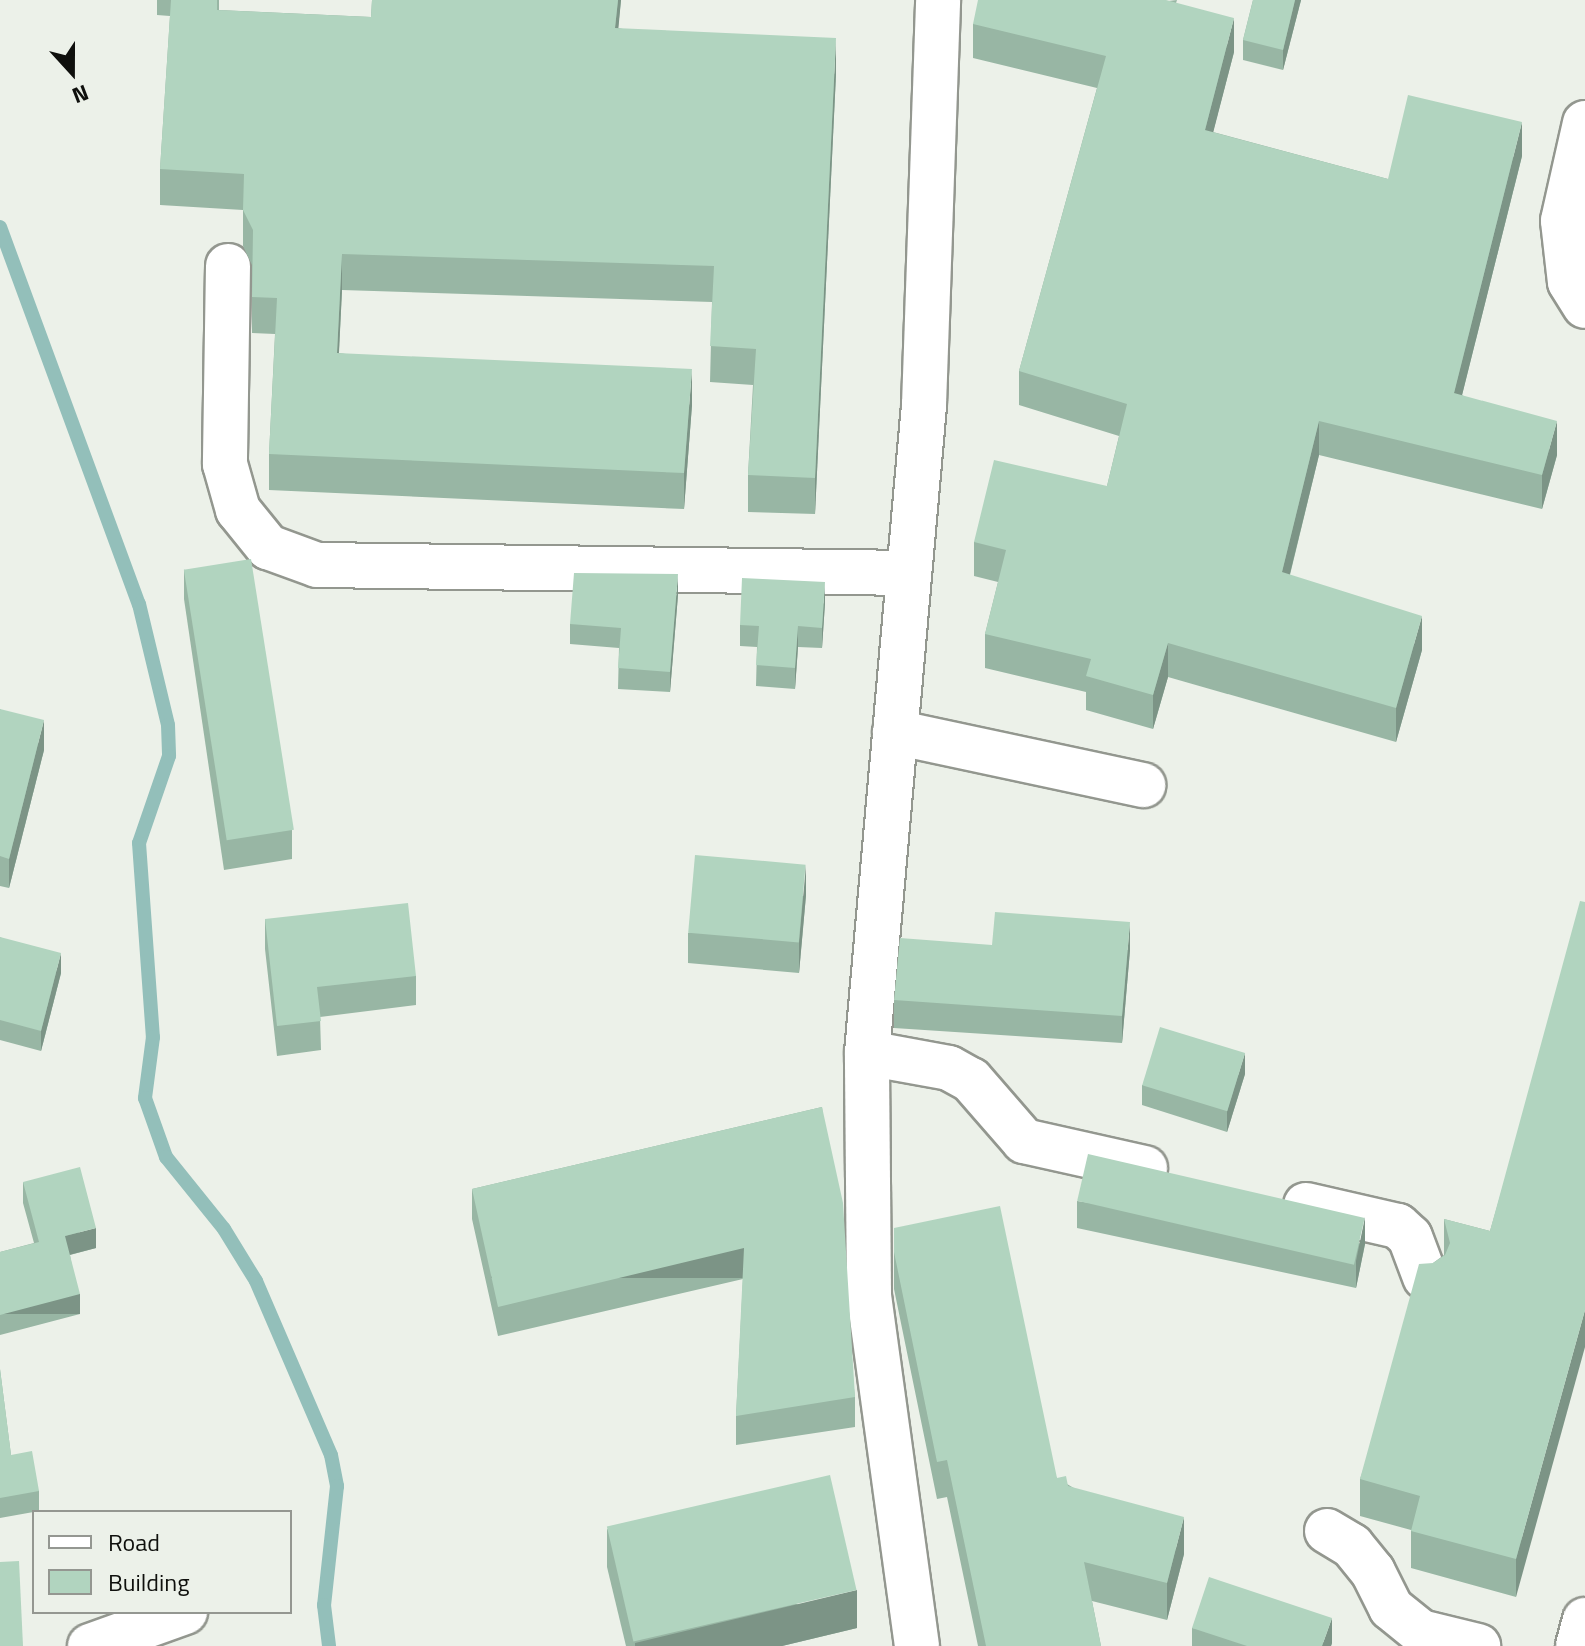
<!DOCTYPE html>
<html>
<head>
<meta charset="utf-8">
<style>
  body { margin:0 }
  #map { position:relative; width:1585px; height:1646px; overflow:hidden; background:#ecf1e9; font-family:"Titillium Web",sans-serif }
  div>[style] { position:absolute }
  .stream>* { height:14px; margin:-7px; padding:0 7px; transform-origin:7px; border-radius:7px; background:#93bfba }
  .roads { filter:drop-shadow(2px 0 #93978f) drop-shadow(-2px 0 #93978f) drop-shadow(0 2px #93978f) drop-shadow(0 -2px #93978f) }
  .minor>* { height:44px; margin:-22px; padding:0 22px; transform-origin:22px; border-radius:22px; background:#fff }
  .wall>* { inset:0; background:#98b6a4 }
  .shaded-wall>* { inset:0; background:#7c9486; transform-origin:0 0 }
  .building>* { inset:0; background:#b1d4bf; transform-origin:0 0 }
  span { translate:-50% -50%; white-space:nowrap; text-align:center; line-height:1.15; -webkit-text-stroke:8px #ecf1e9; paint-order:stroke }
  .legend { position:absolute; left:32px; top:1510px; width:260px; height:104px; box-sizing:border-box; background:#ecf1e9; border:2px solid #949791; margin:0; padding:10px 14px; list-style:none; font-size:24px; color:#0f100d }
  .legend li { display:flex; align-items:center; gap:16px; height:40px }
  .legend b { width:40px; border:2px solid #949791 }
  .north { position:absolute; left:32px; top:32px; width:80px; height:80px; -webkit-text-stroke:6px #ecf1e9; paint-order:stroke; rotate:159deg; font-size:22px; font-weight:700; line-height:32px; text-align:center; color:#0f100d }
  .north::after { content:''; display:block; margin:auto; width:28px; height:36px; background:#0f100d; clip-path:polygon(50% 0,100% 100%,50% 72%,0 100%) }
</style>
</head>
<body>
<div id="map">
  <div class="stream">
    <i style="left:0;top:227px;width:402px;rotate:69.8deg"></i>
    <i style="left:139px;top:604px;width:124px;rotate:76.5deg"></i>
    <i style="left:168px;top:725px;width:31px;rotate:88deg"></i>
    <i style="left:169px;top:756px;width:92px;rotate:109deg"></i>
    <i style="left:139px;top:843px;width:195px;rotate:85.9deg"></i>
    <i style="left:153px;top:1037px;width:62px;rotate:97.5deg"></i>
    <i style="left:145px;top:1098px;width:63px;rotate:70.4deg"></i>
    <i style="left:166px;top:1157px;width:92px;rotate:51.1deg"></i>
    <i style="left:224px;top:1229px;width:61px;rotate:58.4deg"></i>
    <i style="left:256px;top:1281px;width:189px;rotate:66.7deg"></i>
    <i style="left:331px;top:1455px;width:32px;rotate:79deg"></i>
    <i style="left:337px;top:1486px;width:120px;rotate:96.2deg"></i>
    <i style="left:324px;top:1605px;width:41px;rotate:83deg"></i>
  </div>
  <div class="roads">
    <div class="minor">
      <i style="left:1585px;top:123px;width:100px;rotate:102.7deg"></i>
      <i style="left:1563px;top:221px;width:61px;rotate:83.5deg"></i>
      <i style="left:1570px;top:282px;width:28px;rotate:58deg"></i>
      <i style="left:228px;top:266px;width:198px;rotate:90.9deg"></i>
      <i style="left:225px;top:464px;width:48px;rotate:74.2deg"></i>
      <i style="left:238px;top:510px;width:48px;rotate:51deg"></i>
      <i style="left:268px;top:547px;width:52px;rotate:20.2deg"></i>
      <i style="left:317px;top:565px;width:592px;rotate:0.77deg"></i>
      <i style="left:895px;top:732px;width:254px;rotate:12.1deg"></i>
      <i style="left:867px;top:1053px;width:83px;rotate:10.4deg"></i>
      <i style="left:949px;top:1068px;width:25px;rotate:29deg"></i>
      <i style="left:971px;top:1080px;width:81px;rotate:49deg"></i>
      <i style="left:1024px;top:1141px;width:124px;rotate:12.6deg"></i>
      <i style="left:1306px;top:1205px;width:94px;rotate:12.9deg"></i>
      <i style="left:1398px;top:1226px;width:16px;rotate:43deg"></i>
      <i style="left:1410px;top:1237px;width:43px;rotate:69.4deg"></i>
      <i style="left:1327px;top:1531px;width:29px;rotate:31deg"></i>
      <i style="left:1352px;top:1546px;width:33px;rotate:51deg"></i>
      <i style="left:1373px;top:1572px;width:40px;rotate:63.4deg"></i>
      <i style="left:1391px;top:1608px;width:38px;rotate:39deg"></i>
      <i style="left:1421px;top:1632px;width:59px;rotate:13.8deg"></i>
      <i style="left:90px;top:1646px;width:101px;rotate:-19.7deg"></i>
      <i style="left:917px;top:1646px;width:354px;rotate:-97.8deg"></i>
      <i style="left:869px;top:1295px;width:242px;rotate:-90.5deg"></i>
      <i style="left:867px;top:1053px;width:651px;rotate:-84.97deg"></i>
      <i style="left:924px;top:405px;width:405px;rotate:-88deg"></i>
      <i style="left:1578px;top:1646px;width:27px;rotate:-75deg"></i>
    </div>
  </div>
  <div class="wall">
    <i style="clip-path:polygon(157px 0,219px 0,219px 10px,371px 17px,372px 0,621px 0,618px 28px,836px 74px,815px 514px,748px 512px,748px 475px,753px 385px,710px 382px,712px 302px,342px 290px,339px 353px,692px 405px,684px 509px,269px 490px,269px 454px,275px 334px,252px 333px,252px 265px,243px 246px,243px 210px,160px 205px,160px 169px,170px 16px,157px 15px)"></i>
    <i style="clip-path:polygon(1177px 0,1176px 3px,1234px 52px,1213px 132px,1388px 179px,1522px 156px,1462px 395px,1557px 455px,1542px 509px,1319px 455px,1290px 575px,1422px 650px,1396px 742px,1168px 677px,1153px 729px,1086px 710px,1086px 692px,985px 668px,985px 634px,998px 582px,974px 576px,974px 542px,1107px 486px,1119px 436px,1019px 405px,1019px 371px,1097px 88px,973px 58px,973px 24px)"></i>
    <i style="clip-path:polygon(1253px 0,1301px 0,1283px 70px,1243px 60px,1243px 40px)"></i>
    <i style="clip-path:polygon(184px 569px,292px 830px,292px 859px,224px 870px,184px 599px)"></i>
    <i style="clip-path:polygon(678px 595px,670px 692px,618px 689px,619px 648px,570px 644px,570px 624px)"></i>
    <i style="clip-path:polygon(825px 603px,822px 648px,798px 647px,795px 689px,756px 686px,757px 647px,740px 646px,740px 625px)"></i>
    <i style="clip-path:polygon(0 709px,44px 750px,9px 888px,0 886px)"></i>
    <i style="clip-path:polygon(806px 895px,799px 973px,688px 963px,688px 933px)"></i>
    <i style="clip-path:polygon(1585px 902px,1516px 1597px,1411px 1568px,1411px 1530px,1360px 1516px,1360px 1479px,1433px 1263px,1444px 1255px,1444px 1219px,1490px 1231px)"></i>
    <i style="clip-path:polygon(265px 919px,416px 976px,416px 1005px,320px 1017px,321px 1050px,277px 1056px,265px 949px)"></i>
    <i style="clip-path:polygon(0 937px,61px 973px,41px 1051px,0 1040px)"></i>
    <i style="clip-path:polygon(992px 945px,1130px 950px,1122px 1043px,894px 1028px,894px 1000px)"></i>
    <i style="clip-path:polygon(1245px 1074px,1227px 1132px,1142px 1105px,1142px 1085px)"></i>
    <i style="clip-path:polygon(822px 1107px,855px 1397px,855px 1427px,736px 1445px,736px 1416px,743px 1279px,498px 1336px,472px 1219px,472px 1189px)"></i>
    <i style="clip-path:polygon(23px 1182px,96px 1248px,70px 1255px,80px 1314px,0 1335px,0 1252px,34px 1243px,23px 1203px)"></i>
    <i style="clip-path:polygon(1077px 1201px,1365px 1244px,1356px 1288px,1077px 1228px)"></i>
    <i style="clip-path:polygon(894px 1228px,1057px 1478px,1184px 1554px,1167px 1620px,1092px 1601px,1101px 1646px,978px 1646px,947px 1497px,937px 1499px,894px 1289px)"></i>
    <i style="clip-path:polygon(0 1369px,11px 1455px,39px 1491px,39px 1511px,0 1518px)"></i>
    <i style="clip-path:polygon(607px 1529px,857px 1628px,782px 1646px,626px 1646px,607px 1567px)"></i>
    <i style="clip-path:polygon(1192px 1628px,1332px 1643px,1331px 1646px,1192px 1646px)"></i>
  </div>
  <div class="shaded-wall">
    <i style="clip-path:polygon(618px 0,621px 0,615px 64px,615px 28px)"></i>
    <i style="clip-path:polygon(1295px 0,1301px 0,1283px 70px,1283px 50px)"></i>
    <i style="clip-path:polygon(1234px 18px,1234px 52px,1205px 164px,1205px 130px)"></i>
    <i style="clip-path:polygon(836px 38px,836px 74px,815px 514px,815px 478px)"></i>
    <i style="clip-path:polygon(1522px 122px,1522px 156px,1454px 427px,1454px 393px)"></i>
    <i style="clip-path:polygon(342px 254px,342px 290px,337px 389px,337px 353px)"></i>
    <i style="clip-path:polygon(692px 369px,692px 405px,684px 509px,684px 473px)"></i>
    <i style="clip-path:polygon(1319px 421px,1319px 455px,1282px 606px,1282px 572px)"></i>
    <i style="clip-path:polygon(1557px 421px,1557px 455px,1542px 509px,1542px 475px)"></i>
    <i style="clip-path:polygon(678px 574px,678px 595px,670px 692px,670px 672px)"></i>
    <i style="clip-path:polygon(825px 582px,825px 603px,822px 648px,822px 628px)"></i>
    <i style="clip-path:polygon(1422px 616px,1422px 650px,1396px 742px,1396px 708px)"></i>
    <i style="clip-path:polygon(798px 626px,798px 647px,795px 689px,795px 668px)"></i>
    <i style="clip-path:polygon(1168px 643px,1168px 677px,1153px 729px,1153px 695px)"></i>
    <i style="clip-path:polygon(44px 720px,44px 750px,9px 888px,9px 859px)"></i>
    <i style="clip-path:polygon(806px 865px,806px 895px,799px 973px,799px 943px)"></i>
    <i style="clip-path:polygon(1130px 922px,1130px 950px,1122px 1043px,1122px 1016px)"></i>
    <i style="clip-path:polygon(61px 953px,61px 973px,41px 1051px,41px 1031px)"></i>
    <i style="clip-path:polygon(1245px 1053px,1245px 1074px,1227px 1132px,1227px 1111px)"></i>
    <i style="clip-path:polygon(1365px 1217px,1365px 1244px,1356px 1288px,1356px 1261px)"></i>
    <i style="clip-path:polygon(96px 1228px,96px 1248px,65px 1256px,65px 1236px)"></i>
    <i style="left:744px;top:1248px;width:30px;height:253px;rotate:90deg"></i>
    <i style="left:80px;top:1294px;width:20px;height:83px;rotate:90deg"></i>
    <i style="clip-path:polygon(1585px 1310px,1585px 1347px,1516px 1597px,1516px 1559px)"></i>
    <i style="clip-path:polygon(1184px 1517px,1184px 1554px,1167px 1620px,1167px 1583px)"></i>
    <i style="clip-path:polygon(857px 1590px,857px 1628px,782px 1646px,635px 1646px,635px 1643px)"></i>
    <i style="clip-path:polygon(1332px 1618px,1332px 1643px,1331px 1646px,1322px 1646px)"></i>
  </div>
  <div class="building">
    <i style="clip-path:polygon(171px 0,217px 0,217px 10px,371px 17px,372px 0,618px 0,615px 28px,836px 38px,815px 478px,748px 475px,756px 349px,710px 346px,714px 266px,342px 254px,337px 353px,692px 369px,684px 473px,269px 454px,277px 298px,252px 297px,253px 230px,243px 210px,244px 174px,160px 169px)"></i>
    <i style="clip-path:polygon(978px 0,1166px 0,1234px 18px,1205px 130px,1388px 179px,1408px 95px,1522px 122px,1454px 393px,1557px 421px,1542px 475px,1319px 421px,1282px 572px,1422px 616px,1396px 708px,1168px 643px,1153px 695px,1086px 676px,1091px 659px,985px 634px,1006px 550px,974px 542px,994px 460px,1107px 486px,1127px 404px,1019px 371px,1106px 56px,973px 24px)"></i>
    <i style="clip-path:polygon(1253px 0,1295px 0,1283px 50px,1243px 40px)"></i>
    <i style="left:251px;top:559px;width:274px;height:68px;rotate:81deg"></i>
    <i style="clip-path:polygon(574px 573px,678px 574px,670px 672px,618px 668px,621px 628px,570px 624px)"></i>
    <i style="clip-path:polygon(742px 578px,825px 582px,822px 628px,798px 626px,795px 668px,756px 665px,759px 626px,740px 625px)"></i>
    <i style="clip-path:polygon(0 709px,44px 720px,9px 859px,0 856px)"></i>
    <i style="left:695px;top:855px;width:111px;height:78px;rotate:5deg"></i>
    <i style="clip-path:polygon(1580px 901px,1585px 902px,1585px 1310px,1516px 1559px,1411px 1531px,1420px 1496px,1360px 1479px,1419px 1264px,1433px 1263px,1445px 1255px,1450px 1243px,1444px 1219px,1490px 1231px)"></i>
    <i style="clip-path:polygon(408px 903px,416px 976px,317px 987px,321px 1021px,277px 1026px,265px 919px)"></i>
    <i style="clip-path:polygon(995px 912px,1130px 922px,1122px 1016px,894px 1000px,900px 938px,992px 945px)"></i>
    <i style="clip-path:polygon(0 937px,61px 953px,41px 1031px,0 1020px)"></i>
    <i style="left:1160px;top:1027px;width:89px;height:61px;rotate:17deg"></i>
    <i style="clip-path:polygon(822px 1107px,843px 1203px,855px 1397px,736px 1416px,744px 1248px,498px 1307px,472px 1189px)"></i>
    <i style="left:1088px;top:1154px;width:284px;height:48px;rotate:13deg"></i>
    <i style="clip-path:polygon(80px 1167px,96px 1228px,65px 1236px,80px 1294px,0 1315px,0 1252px,39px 1242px,23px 1182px)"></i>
    <i style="clip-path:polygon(1000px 1206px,1057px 1478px,1066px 1476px,1068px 1486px,1184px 1517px,1167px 1583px,1084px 1562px,1101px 1646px,986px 1646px,947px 1460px,937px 1462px,894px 1252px,894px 1228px)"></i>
    <i style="clip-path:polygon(0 1369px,11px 1455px,32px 1451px,39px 1491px,0 1498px)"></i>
    <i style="left:830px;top:1475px;width:118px;height:229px;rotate:77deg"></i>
    <i style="clip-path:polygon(19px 1561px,23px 1646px,0 1646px,0 1562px)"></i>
    <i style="clip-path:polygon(1209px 1577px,1332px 1618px,1322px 1646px,1247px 1646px,1192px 1628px)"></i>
  </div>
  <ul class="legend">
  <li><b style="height:10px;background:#fff"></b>Road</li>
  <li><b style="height:22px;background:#b1d4bf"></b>Building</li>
  </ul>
  <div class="north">N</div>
</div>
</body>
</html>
